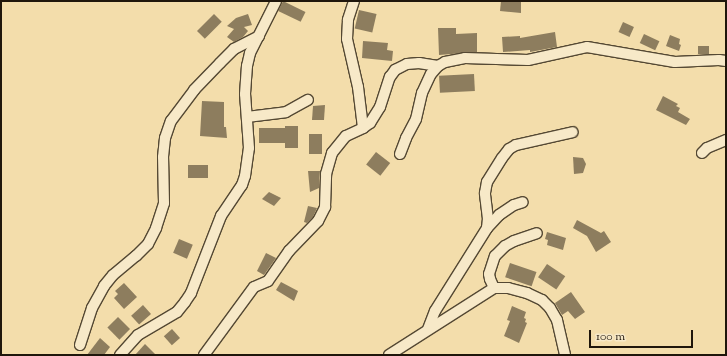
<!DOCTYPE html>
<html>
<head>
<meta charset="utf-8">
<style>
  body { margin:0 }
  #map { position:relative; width:727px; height:356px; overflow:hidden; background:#f3ddab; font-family:"Sorts Mill Goudy",serif }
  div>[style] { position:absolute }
  .building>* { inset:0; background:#8d7d5e; transform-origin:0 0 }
  .roads { filter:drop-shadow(1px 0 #544833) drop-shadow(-1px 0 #544833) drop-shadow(0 1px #544833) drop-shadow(0 -1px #544833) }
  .minor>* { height:10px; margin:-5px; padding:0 5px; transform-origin:5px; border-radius:5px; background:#f7e9c8 }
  span { translate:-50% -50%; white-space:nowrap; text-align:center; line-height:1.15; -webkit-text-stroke:4px #f7e9c8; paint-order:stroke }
  .frame { position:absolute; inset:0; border:2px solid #1f160b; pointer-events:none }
  .scale { position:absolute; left:589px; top:330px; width:104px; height:18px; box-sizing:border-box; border:2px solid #1f160b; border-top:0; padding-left:5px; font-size:12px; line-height:14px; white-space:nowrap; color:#1f160b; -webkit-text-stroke:3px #f7e9c8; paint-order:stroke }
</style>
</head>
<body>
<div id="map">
  <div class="building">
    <i style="left:283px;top:1px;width:25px;height:11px;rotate:26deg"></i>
    <i style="clip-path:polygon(501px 1px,521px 1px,521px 13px,500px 11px)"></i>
    <i style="left:359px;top:10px;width:18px;height:19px;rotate:13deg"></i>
    <i style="left:214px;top:14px;width:11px;height:24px;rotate:45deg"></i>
    <i style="clip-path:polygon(248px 14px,252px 25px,244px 27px,248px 31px,243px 37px,234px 42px,227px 37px,234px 29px,227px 26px,236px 18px)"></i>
    <i style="left:623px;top:22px;width:12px;height:11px;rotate:24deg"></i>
    <i style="clip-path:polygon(438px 28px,456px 28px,456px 34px,477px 33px,477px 52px,439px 55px)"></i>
    <i style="clip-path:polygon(555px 32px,557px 47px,530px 52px,530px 50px,503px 52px,502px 37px,520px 36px,520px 38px)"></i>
    <i style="left:644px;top:34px;width:17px;height:10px;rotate:25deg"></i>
    <i style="clip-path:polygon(670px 35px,680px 39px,679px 44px,681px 45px,679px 51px,666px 46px)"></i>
    <i style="clip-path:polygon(363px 41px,388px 43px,387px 50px,393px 51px,392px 61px,362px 58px)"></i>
    <i style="left:698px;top:46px;width:11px;height:8px"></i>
    <i style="left:474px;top:74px;width:17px;height:35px;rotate:87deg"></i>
    <i style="clip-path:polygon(663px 96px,678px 104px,676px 106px,680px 108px,678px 112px,690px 119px,686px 125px,656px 110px)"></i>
    <i style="clip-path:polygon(202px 101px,224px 102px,224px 127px,226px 127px,227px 138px,200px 136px)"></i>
    <i style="clip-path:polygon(325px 105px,324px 120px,312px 120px,313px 106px)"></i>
    <i style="clip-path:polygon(285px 126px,298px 126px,298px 148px,285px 148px,285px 143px,259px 143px,259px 128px,285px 128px)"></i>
    <i style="left:309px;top:134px;width:13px;height:20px"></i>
    <i style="left:376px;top:152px;width:18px;height:16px;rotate:38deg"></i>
    <i style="clip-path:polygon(573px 157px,583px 158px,586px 164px,583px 173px,574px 174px)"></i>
    <i style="left:188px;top:165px;width:20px;height:13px"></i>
    <i style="clip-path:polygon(308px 171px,320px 171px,319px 188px,310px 192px)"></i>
    <i style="clip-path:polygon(269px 192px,281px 198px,274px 206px,262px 199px)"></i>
    <i style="clip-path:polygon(308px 206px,317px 208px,313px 217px,307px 223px,304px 222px)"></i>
    <i style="clip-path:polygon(577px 220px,601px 233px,604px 231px,611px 242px,596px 252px,587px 236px,573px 228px)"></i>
    <i style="clip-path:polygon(547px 232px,566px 238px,563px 250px,547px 245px,548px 240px,545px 239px)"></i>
    <i style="left:179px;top:239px;width:15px;height:15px;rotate:23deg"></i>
    <i style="clip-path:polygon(266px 253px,276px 258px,264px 275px,257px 271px)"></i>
    <i style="left:510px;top:263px;width:28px;height:15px;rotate:19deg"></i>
    <i style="left:547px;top:264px;width:22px;height:16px;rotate:34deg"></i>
    <i style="clip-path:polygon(281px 282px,298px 291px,294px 301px,276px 290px)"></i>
    <i style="clip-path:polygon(124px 283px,137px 297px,124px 309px,114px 298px,118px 294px,115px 291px)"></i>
    <i style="clip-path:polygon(571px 292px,585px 312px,575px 319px,568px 311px,562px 315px,555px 303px)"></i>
    <i style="left:143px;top:305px;width:12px;height:16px;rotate:48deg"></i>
    <i style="clip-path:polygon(512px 306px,526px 312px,524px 318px,526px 319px,525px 322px,527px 323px,519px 343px,504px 336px,510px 321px,507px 320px)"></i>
    <i style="left:118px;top:317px;width:17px;height:15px;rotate:45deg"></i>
    <i style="left:172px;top:329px;width:12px;height:11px;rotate:48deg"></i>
    <i style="clip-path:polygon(100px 338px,110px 347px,104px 355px,87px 355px)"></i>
    <i style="clip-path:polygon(145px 344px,156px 355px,135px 355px)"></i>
  </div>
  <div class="roads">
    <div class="minor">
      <i style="left:354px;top:1px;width:20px;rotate:108deg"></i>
      <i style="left:348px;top:20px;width:19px;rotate:93deg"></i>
      <i style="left:347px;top:39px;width:49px;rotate:77.1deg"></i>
      <i style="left:358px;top:87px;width:41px;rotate:83deg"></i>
      <i style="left:363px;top:128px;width:9px;rotate:-36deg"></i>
      <i style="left:370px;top:123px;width:19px;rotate:-58deg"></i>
      <i style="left:380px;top:107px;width:32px;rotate:-72deg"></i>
      <i style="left:390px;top:77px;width:9px;rotate:-54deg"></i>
      <i style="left:395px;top:70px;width:13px;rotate:-27deg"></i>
      <i style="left:407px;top:64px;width:12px;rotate:-5deg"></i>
      <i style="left:419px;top:63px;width:19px;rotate:9deg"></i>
      <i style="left:438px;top:66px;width:8px;rotate:-30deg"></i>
      <i style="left:445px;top:62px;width:20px;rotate:-11deg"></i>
      <i style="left:465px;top:58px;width:63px;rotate:1.8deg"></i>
      <i style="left:528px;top:60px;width:60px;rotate:-12.4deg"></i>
      <i style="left:587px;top:47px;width:89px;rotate:9.7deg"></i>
      <i style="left:675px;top:62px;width:44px;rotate:-2.6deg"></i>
      <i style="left:719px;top:60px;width:7px;rotate:8deg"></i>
      <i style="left:247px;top:117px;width:39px;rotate:-7deg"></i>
      <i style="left:286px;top:112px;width:25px;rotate:-29deg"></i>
      <i style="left:702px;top:153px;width:7px;rotate:-45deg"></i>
      <i style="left:707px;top:148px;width:21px;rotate:-23deg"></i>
      <i style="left:400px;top:154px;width:17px;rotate:-69deg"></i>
      <i style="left:406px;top:138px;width:21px;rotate:-62deg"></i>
      <i style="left:416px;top:119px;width:27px;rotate:-77deg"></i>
      <i style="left:422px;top:93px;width:21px;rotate:-65deg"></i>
      <i style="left:431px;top:74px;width:11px;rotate:-49deg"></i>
      <i style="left:487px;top:228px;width:18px;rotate:-47deg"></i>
      <i style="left:499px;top:215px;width:18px;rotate:-34deg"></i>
      <i style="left:514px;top:205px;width:9px;rotate:-18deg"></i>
      <i style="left:494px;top:288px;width:10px;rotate:-114deg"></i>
      <i style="left:490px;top:279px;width:5px;rotate:-101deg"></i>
      <i style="left:489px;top:274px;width:19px;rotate:-72deg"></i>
      <i style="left:495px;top:256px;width:14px;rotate:-45deg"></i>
      <i style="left:505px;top:246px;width:10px;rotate:-29deg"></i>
      <i style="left:514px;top:241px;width:24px;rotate:-19deg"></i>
      <i style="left:428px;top:329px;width:19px;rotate:-69deg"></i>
      <i style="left:435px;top:311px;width:98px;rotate:-57.9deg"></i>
      <i style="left:487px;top:228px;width:9px;rotate:-84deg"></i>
      <i style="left:488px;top:219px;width:26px;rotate:-97deg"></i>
      <i style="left:485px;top:193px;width:11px;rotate:-80deg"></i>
      <i style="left:487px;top:182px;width:28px;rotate:-58deg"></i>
      <i style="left:502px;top:158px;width:11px;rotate:-52deg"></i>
      <i style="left:509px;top:149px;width:8px;rotate:-30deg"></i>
      <i style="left:516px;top:145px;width:58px;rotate:-12.8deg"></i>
      <i style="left:80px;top:345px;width:39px;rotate:-72deg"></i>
      <i style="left:92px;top:308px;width:25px;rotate:-61deg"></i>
      <i style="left:104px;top:286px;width:14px;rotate:-51deg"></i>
      <i style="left:113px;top:275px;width:30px;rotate:-40deg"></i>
      <i style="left:136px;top:256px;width:17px;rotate:-45deg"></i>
      <i style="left:148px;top:244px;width:18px;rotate:-63deg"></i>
      <i style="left:156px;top:228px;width:26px;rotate:-72deg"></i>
      <i style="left:164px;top:203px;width:46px;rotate:-91.2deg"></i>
      <i style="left:163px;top:157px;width:19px;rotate:-84deg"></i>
      <i style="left:165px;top:138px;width:18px;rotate:-71deg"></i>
      <i style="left:171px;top:121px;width:39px;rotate:-53deg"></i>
      <i style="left:194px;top:90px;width:37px;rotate:-46deg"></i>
      <i style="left:220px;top:63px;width:20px;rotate:-45deg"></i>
      <i style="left:234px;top:49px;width:28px;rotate:-27deg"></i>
      <i style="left:120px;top:355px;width:27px;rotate:-48deg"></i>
      <i style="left:138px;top:335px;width:45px;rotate:-30.5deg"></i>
      <i style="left:177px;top:312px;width:13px;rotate:-51deg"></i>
      <i style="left:185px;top:302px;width:11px;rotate:-56deg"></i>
      <i style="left:191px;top:293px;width:83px;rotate:-68.7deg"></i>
      <i style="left:221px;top:216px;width:37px;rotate:-56deg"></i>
      <i style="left:242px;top:185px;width:9px;rotate:-72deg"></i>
      <i style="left:245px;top:176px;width:28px;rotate:-82deg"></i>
      <i style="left:249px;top:148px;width:54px;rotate:-94.2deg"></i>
      <i style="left:245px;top:94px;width:28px;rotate:-86deg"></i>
      <i style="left:247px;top:66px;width:13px;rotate:-77deg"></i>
      <i style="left:250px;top:53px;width:58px;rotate:-63.4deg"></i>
      <i style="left:204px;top:355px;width:84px;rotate:-53.7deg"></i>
      <i style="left:254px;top:287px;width:15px;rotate:-23deg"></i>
      <i style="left:268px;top:281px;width:37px;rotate:-55deg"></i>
      <i style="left:289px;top:251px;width:42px;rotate:-46deg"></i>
      <i style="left:318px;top:221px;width:16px;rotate:-63deg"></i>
      <i style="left:325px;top:207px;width:33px;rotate:-88deg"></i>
      <i style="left:326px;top:174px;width:22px;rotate:-74deg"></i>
      <i style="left:332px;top:153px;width:22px;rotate:-51deg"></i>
      <i style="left:346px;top:136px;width:19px;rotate:-25deg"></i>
      <i style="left:389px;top:355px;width:125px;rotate:-32.5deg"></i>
      <i style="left:494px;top:288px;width:14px"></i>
      <i style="left:508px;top:288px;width:20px;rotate:15deg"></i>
      <i style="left:527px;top:293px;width:17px;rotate:25deg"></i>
      <i style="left:542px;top:300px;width:11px;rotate:45deg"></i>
      <i style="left:550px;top:308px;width:14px;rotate:60deg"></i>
      <i style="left:557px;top:320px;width:36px;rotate:77deg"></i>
    </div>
  </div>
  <div class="frame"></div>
  <div class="scale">100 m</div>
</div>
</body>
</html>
